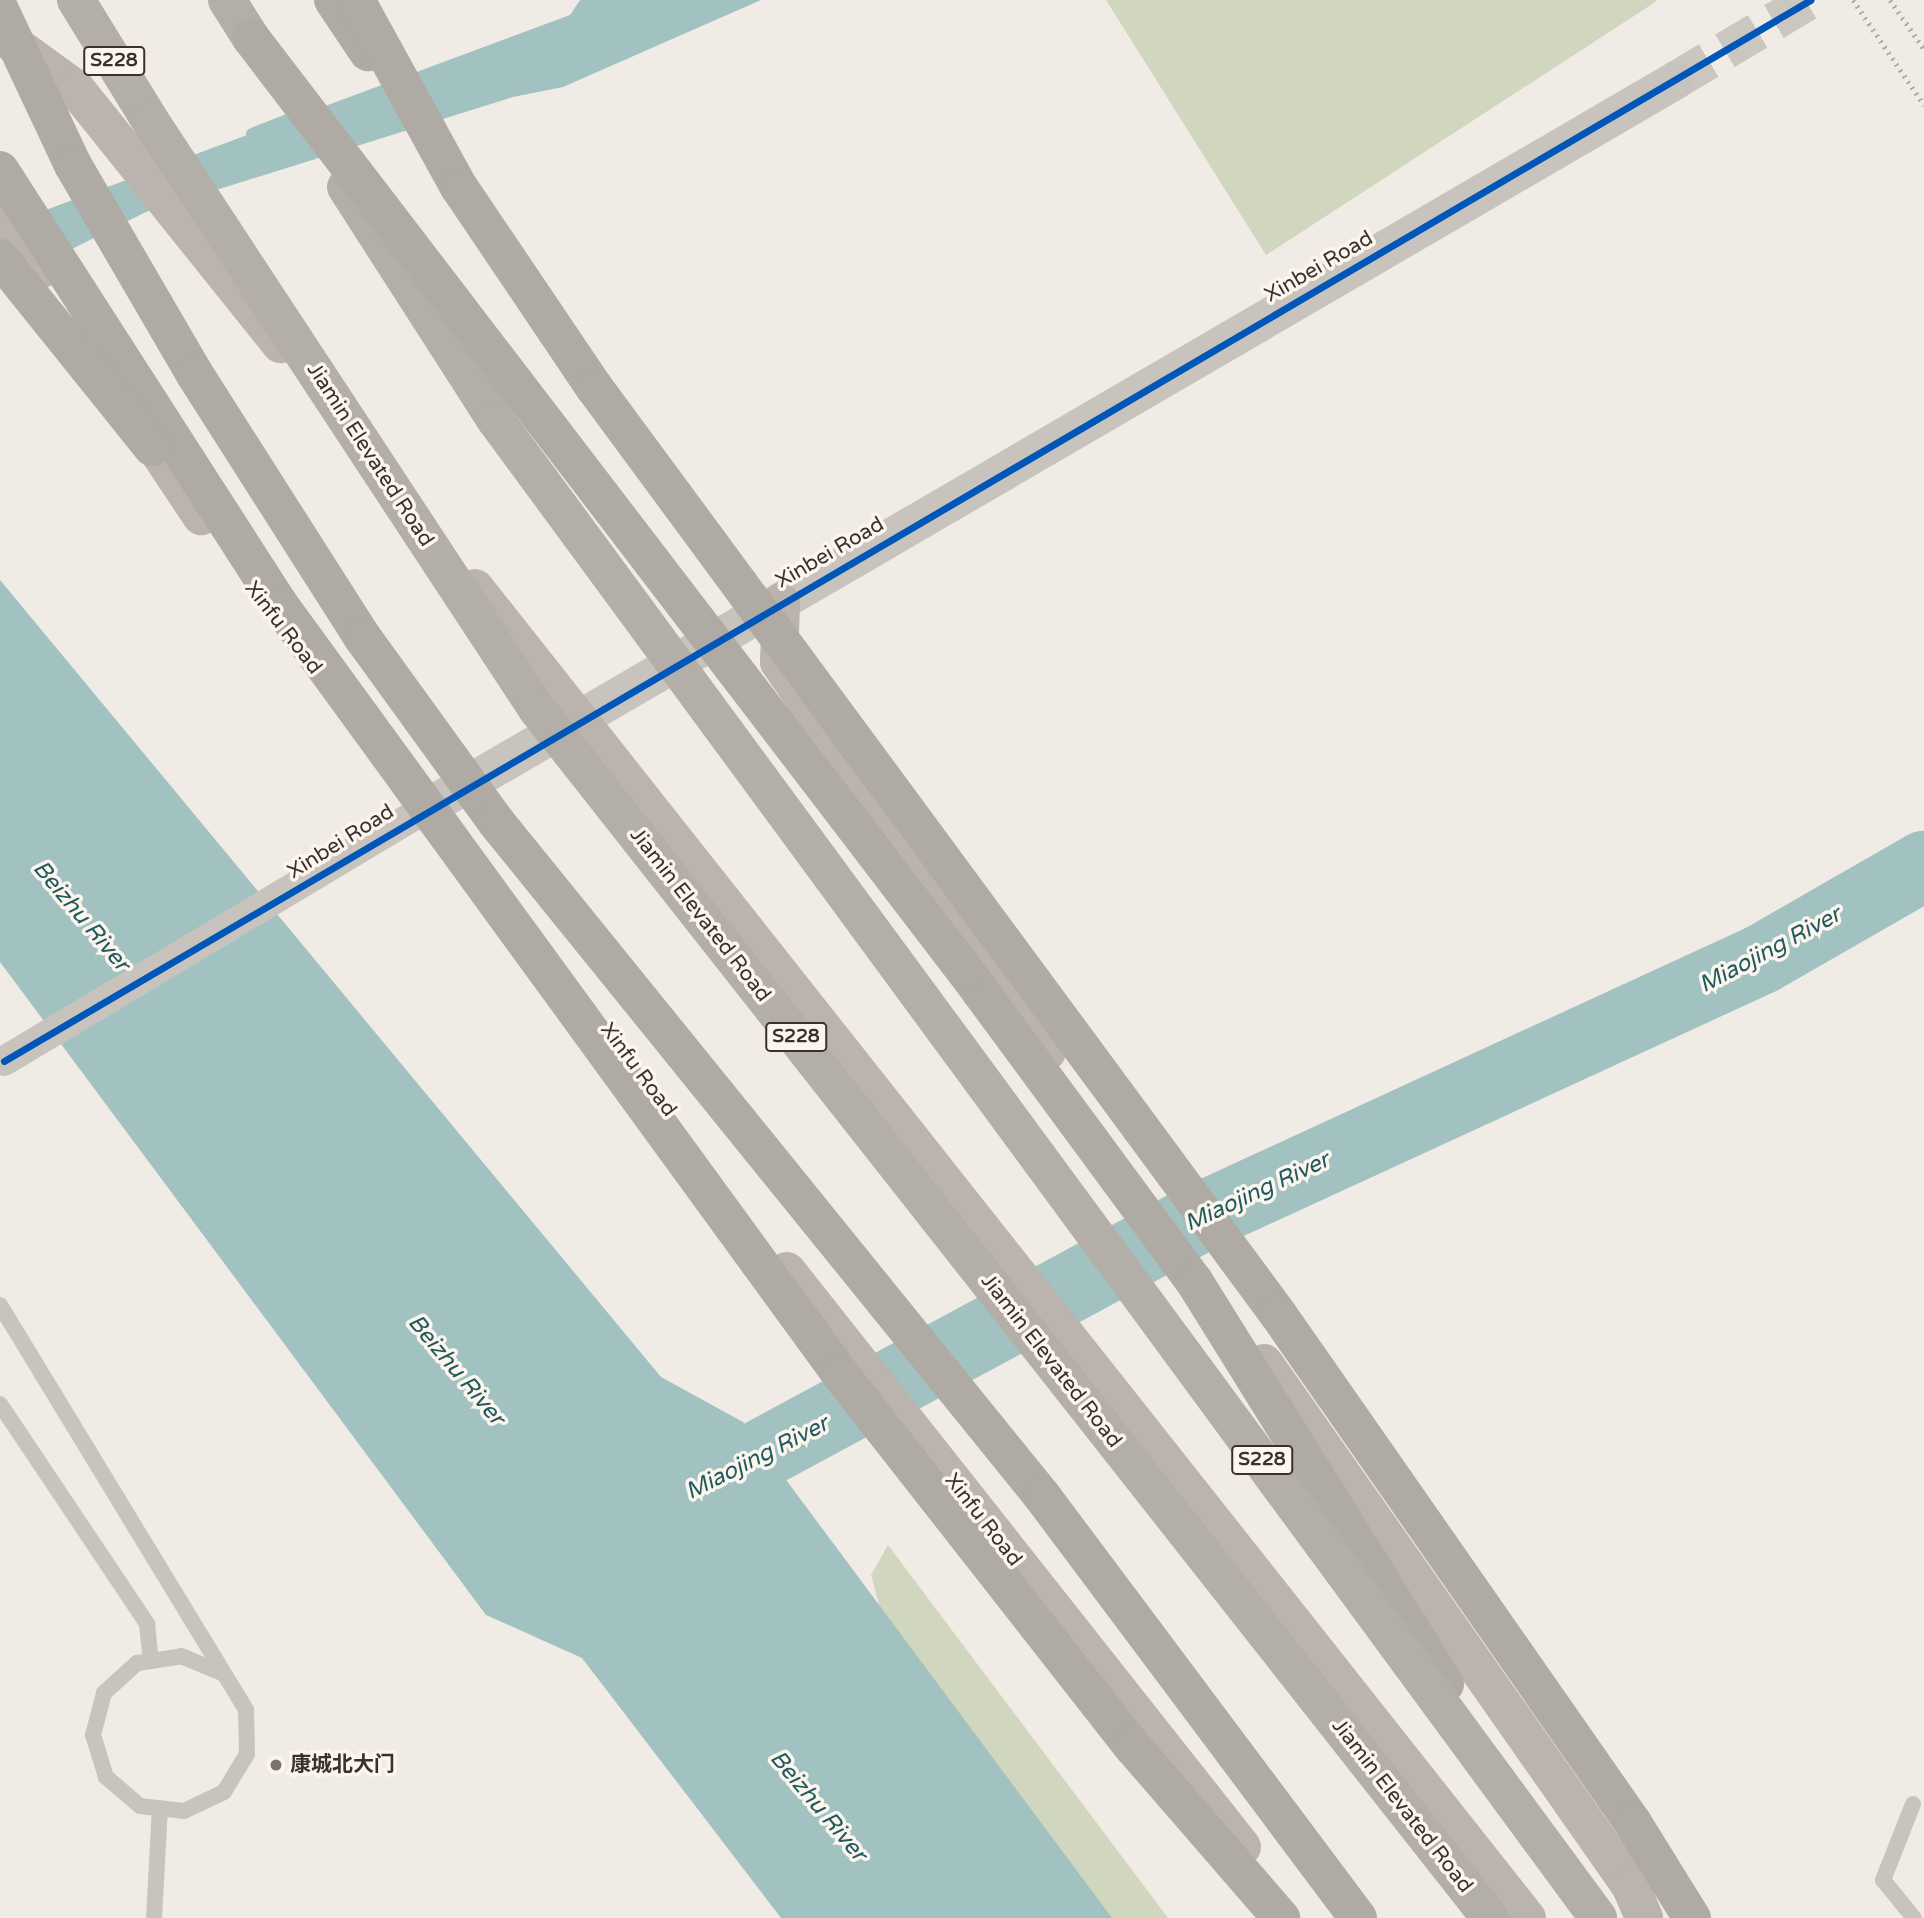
<!DOCTYPE html>
<html>
<head>
<meta charset="utf-8">
<style>
  body { margin:0 }
  #map { position:relative; width:1924px; height:1918px; overflow:hidden; background:#f0ebe5; font-family:"Varela Round","Noto Sans SC",sans-serif }
  div>[style] { position:absolute }
  .green>* { inset:0; background:#d1d6bf }
  .water>* { inset:0; background:#a1c2c1 }
  .stream>* { height:12px; margin:-6px; padding:0 6px; transform-origin:6px; border-radius:6px; background:#a1c2c1 }
  .river>* { height:70px; margin:-35px; padding:0 35px; transform-origin:35px; border-radius:35px; background:#a1c2c1 }
  .tertiary-tunnel>* { height:38px; margin-top:-19px; transform-origin:0; background:repeating-linear-gradient(90deg,#ccc6c0 0 38px,transparent 0 57px) }
  .service>* { height:16px; margin:-8px; padding:0 8px; transform-origin:8px; border-radius:8px; background:#c9c3be }
  .minor>* { height:30px; margin:-15px; padding:0 15px; transform-origin:15px; border-radius:15px; background:#c9c3be }
  .tertiary>* { height:38px; margin:-19px; padding:0 19px; transform-origin:19px; border-radius:19px; background:#c9c3be }
  .secondary>* { height:38px; margin:-19px; padding:0 19px; transform-origin:19px; border-radius:19px; background:#bab3ae }
  .trunk>* { height:38px; margin:-19px; padding:0 19px; transform-origin:19px; border-radius:19px; background:#b4aea8 }
  .motorway>* { height:38px; margin:-19px; padding:0 19px; transform-origin:19px; border-radius:19px; background:#afaaa4 }
  .rail>* { height:5px; margin-top:-2.5px; transform-origin:0; background:repeating-linear-gradient(90deg,#b1aca8 0 2px,transparent 0 7px) }
  .trunk-bridge>* { height:38px; margin:-19px; padding:0 19px; transform-origin:19px; border-radius:19px; background:#b4aea8 }
  .motorway-bridge>* { height:38px; margin:-19px; padding:0 19px; transform-origin:19px; border-radius:19px; background:#afaaa4 }
  .cycleway>* { height:7px; margin:-3.5px; padding:0 3.5px; transform-origin:3.5px; border-radius:3.5px; background:#0057b8 }
  .dots>* { width:19px; height:19px; translate:-50% -50%; box-sizing:border-box; border:4px solid #fbf5ee; border-radius:50% }
  span { translate:-50% -50%; white-space:nowrap; text-align:center; line-height:1.15; -webkit-text-stroke:7px #fbf5ee; paint-order:stroke }
  .shield-label span { padding:2px 5px; background:#fbf5ee; border:2px solid; border-radius:5px; -webkit-text-stroke-width:0 }
  .shield-label { font-size:19px; color:#3b302b; font-weight:700 }
  .street-label { font-size:21px; color:#3b302b }
  .poi-label { font-size:21px; color:#3b302b; font-weight:700 }
  .left { translate:0 -50%; text-align:left }
  .water-label { font-size:23px; color:#1f5a5e; font-style:italic }
</style>
</head>
<body>
<div id="map">
  <div class="green">
    <i style="clip-path:polygon(1106px 0,1656px 0,1657px 1px,1266px 255px)"></i>
    <i style="clip-path:polygon(888px 1545px,1168px 1918px,1095px 1918px,886px 1630px,871px 1575px)"></i>
  </div>
  <div class="water">
    <i style="clip-path:polygon(580px 0,761px 0,563px 87px,513px 97px,146px 212px,0 285px,0 227px,570px 15px)"></i>
    <i style="clip-path:polygon(0 580px,661px 1377px,743px 1422px,1112px 1918px,781px 1918px,582px 1658px,486px 1615px,0 962px)"></i>
  </div>
  <div class="stream">
    <i style="left:252px;top:134px;width:55px;rotate:-21.4deg"></i>
  </div>
  <div class="river">
    <i style="left:682px;top:1497px;width:585px;rotate:-28.36deg"></i>
    <i style="left:1197px;top:1219px;width:622px;rotate:-24.71deg"></i>
    <i style="left:1762px;top:959px;width:187px;rotate:-29.9deg"></i>
  </div>
  <div class="tertiary-tunnel">
    <i style="left:1676px;top:80px;width:156px;rotate:-30.8deg"></i>
  </div>
  <div class="service">
    <i style="left:0;top:1305px;width:474px;rotate:58.7deg"></i>
    <i style="left:246px;top:1710px;width:44px;rotate:88.7deg"></i>
    <i style="left:247px;top:1754px;width:44px;rotate:121.2deg"></i>
    <i style="left:224px;top:1792px;width:44px;rotate:154.6deg"></i>
    <i style="left:184px;top:1811px;width:44px;rotate:-173.5deg"></i>
    <i style="left:140px;top:1806px;width:45px;rotate:-139.5deg"></i>
    <i style="left:106px;top:1777px;width:44px;rotate:-107.2deg"></i>
    <i style="left:93px;top:1735px;width:43px;rotate:-75.3deg"></i>
    <i style="left:104px;top:1693px;width:45px;rotate:-42.3deg"></i>
    <i style="left:137px;top:1663px;width:14px;rotate:-8deg"></i>
    <i style="left:151px;top:1661px;width:30px;rotate:-9deg"></i>
    <i style="left:181px;top:1656px;width:44px;rotate:22.5deg"></i>
    <i style="left:0;top:1404px;width:265px;rotate:56.2deg"></i>
    <i style="left:147px;top:1624px;width:37px;rotate:84deg"></i>
    <i style="left:1913px;top:1804px;width:82px;rotate:111.5deg"></i>
    <i style="left:1883px;top:1880px;width:49px;rotate:50.8deg"></i>
    <i style="left:154px;top:1918px;width:110px;rotate:-86.9deg"></i>
  </div>
  <div class="minor">
    <i style="left:4px;top:1061px;width:502px;rotate:-30.91deg"></i>
  </div>
  <div class="tertiary">
    <i style="left:435px;top:803px;width:1436px;rotate:-30.22deg"></i>
  </div>
  <div class="secondary">
    <i style="left:7px;top:39px;width:85px;rotate:35.9deg"></i>
    <i style="left:76px;top:89px;width:327px;rotate:51.3deg"></i>
    <i style="left:0;top:207px;width:75px;rotate:55.9deg"></i>
    <i style="left:136px;top:418px;width:118px;rotate:56.4deg"></i>
    <i style="left:475px;top:588px;width:1696px;rotate:51.66deg"></i>
    <i style="left:781px;top:602px;width:60px;rotate:91.9deg"></i>
    <i style="left:779px;top:662px;width:473px;rotate:55.5deg"></i>
    <i style="left:787px;top:1271px;width:734px;rotate:51.69deg"></i>
    <i style="left:1264px;top:1363px;width:640px;rotate:54.99deg"></i>
    <i style="left:1631px;top:1887px;width:34px;rotate:67deg"></i>
  </div>
  <div class="trunk">
    <i style="left:76px;top:0;width:143px;rotate:58.4deg"></i>
    <i style="left:227px;top:0;width:45px;rotate:57.7deg"></i>
  </div>
  <div class="motorway">
    <i style="left:333px;top:0;width:63px;rotate:56.1deg"></i>
    <i style="left:966px;top:972px;width:384px;rotate:53.6deg"></i>
    <i style="left:1194px;top:1281px;width:475px;rotate:58.1deg"></i>
  </div>
  <div class="rail">
    <i style="left:1853px;top:0;width:127px;rotate:55.9deg"></i>
    <i style="left:1890px;top:0;width:60px;rotate:55.2deg"></i>
  </div>
  <div class="trunk-bridge">
    <i style="left:151px;top:122px;width:703px;rotate:56.67deg"></i>
    <i style="left:537px;top:709px;width:1539px;rotate:51.75deg"></i>
    <i style="left:346px;top:187px;width:276px;rotate:57.3deg"></i>
    <i style="left:495px;top:419px;width:1861px;rotate:53.65deg"></i>
  </div>
  <div class="motorway-bridge">
    <i style="left:356px;top:0;width:213px;rotate:61.2deg"></i>
    <i style="left:459px;top:187px;width:241px;rotate:56deg"></i>
    <i style="left:594px;top:387px;width:1152px;rotate:53.58deg"></i>
    <i style="left:1278px;top:1314px;width:621px;rotate:55.11deg"></i>
    <i style="left:1633px;top:1823px;width:112px;rotate:58.2deg"></i>
    <i style="left:0;top:10px;width:171px;rotate:64.8deg"></i>
    <i style="left:73px;top:165px;width:241px;rotate:59.8deg"></i>
    <i style="left:194px;top:373px;width:314px;rotate:57.5deg"></i>
    <i style="left:363px;top:638px;width:228px;rotate:54.1deg"></i>
    <i style="left:497px;top:823px;width:866px;rotate:51deg"></i>
    <i style="left:1042px;top:1496px;width:527px;rotate:53.17deg"></i>
    <i style="left:251px;top:38px;width:1176px;rotate:52.57deg"></i>
    <i style="left:0;top:170px;width:516px;rotate:57.26deg"></i>
    <i style="left:279px;top:604px;width:954px;rotate:53.91deg"></i>
    <i style="left:841px;top:1375px;width:472px;rotate:51.9deg"></i>
    <i style="left:1132px;top:1746px;width:228px;rotate:49.1deg"></i>
    <i style="left:0;top:258px;width:243px;rotate:51.2deg"></i>
  </div>
  <div class="cycleway">
    <i style="left:4px;top:1061px;width:2095px;rotate:-30.43deg"></i>
  </div>
  <div class="dots">
    <i style="left:276px;top:1765px;background:#7a716c"></i>
  </div>
  <div class="shield-label">
    <span style="left:114px;top:61px">S228</span>
    <span style="left:796px;top:1037px">S228</span>
    <span style="left:1262px;top:1460px">S228</span>
  </div>
  <div class="street-label">
    <span style="left:1319px;top:267px;rotate:-30deg">Xinbei Road</span>
    <span style="left:370px;top:455px;rotate:57deg">Jiamin Elevated Road</span>
    <span style="left:830px;top:553px;rotate:-30deg">Xinbei Road</span>
    <span style="left:283px;top:628px;rotate:52deg">Xinfu Road</span>
    <span style="left:341px;top:842px;rotate:-32deg">Xinbei Road</span>
    <span style="left:700px;top:915px;rotate:52deg">Jiamin Elevated Road</span>
    <span style="left:638px;top:1070px;rotate:53deg">Xinfu Road</span>
    <span style="left:1051px;top:1361px;rotate:52deg">Jiamin Elevated Road</span>
    <span style="left:983px;top:1520px;rotate:52deg">Xinfu Road</span>
    <span style="left:1402px;top:1806px;rotate:52deg">Jiamin Elevated Road</span>
  </div>
  <div class="poi-label">
    <span class="left" style="left:290px;top:1765px">康城北大门</span>
  </div>
  <div class="water-label">
    <span style="left:81px;top:916px;rotate:50deg">Beizhu River</span>
    <span style="left:1770px;top:950px;rotate:-28deg">Miaojing River</span>
    <span style="left:1257px;top:1192px;rotate:-25deg">Miaojing River</span>
    <span style="left:456px;top:1370px;rotate:50deg">Beizhu River</span>
    <span style="left:757px;top:1458px;rotate:-27deg">Miaojing River</span>
    <span style="left:818px;top:1806px;rotate:50deg">Beizhu River</span>
  </div>
</div>
</body>
</html>
